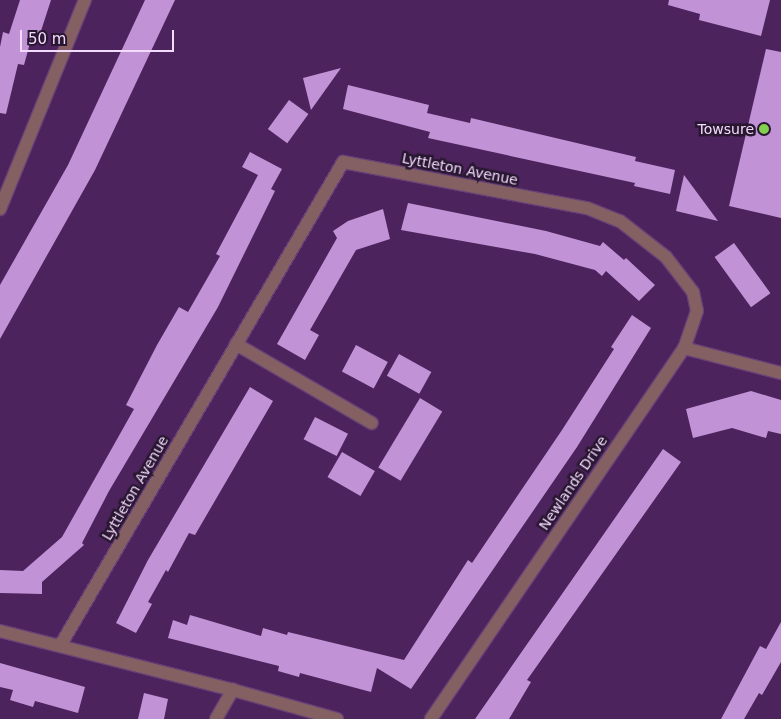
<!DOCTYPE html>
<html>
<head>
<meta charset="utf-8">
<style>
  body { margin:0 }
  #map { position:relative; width:781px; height:719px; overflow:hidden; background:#4c235d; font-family:"DejaVu Sans",sans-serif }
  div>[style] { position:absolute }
  .building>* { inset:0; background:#c193d6; transform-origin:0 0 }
  .roads { filter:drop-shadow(1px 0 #674077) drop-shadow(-1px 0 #674077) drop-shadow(0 1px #674077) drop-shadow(0 -1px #674077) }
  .street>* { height:12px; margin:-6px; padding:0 6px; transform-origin:6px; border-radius:6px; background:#856063 }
  .dots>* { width:14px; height:14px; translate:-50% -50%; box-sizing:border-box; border:2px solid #291731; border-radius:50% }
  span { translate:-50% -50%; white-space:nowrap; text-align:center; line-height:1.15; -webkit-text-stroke:5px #291731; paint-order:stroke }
  .poi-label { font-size:14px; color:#f3dbfe }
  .right { translate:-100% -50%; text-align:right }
  .street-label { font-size:14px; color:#f3dbfe }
  .scale { position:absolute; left:20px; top:30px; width:154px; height:22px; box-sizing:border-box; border:2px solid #f3dbfe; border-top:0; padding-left:6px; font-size:15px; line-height:18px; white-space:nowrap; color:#f3dbfe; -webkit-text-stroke:4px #291731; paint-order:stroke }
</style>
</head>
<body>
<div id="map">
  <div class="building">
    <i style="clip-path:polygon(20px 0,51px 0,40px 34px,33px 32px,24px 65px,18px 64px,6px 114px,0 113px,0 47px,3px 32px,9px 34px)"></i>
    <i style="clip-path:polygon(145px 0,175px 0,95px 170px,0 339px,0 285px,68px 165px)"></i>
    <i style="clip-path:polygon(669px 0,770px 0,761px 36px,699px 20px,700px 14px,668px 5px)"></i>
    <i style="clip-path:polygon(766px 49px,781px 52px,781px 218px,729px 206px)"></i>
    <i style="clip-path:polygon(341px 68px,311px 110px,303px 78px)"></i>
    <i style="clip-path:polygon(348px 85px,429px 105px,427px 113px,470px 123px,471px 118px,636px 157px,635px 161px,675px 170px,670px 194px,634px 186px,635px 183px,428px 138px,430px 132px,343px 109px)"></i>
    <i style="left:289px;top:100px;width:24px;height:36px;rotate:36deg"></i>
    <i style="clip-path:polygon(250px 152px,282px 169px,271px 189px,275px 191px,218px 307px,109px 491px,82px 543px,84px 545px,42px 582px,42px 594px,0 593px,0 570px,23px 571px,62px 537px,134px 409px,126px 405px,157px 345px,179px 307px,188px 312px,220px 256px,216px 254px,258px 175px,242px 167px)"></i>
    <i style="clip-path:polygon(684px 175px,718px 221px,676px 211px)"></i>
    <i style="clip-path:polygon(408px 203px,546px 231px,600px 246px,603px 242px,624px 260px,626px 258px,655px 285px,639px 301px,606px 271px,602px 276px,595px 270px,535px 254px,401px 230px)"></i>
    <i style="clip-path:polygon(383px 209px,390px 239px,356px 250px,310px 330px,319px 335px,305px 360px,277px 344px,337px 238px,333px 231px,348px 221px)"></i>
    <i style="left:734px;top:243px;width:62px;height:24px;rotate:54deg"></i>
    <i style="clip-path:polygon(632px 315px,651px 328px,577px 447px,411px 689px,377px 668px,371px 692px,300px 673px,299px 677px,278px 671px,279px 666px,168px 638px,173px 620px,187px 625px,190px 615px,261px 636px,263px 628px,287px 635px,288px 632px,404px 660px,468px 560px,472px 563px,562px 430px,614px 349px,611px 347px)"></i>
    <i style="left:356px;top:345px;width:36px;height:30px;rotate:28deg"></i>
    <i style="left:399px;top:354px;width:37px;height:25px;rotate:29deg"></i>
    <i style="clip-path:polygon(250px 387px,273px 401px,195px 535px,189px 533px,168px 572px,166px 570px,148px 602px,152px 604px,136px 633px,116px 623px,148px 560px)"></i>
    <i style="clip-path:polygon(751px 391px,781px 400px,781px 434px,768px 431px,766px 438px,732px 428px,693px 438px,686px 409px)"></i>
    <i style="left:420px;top:398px;width:26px;height:81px;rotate:31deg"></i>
    <i style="left:315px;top:417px;width:37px;height:25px;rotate:27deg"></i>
    <i style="clip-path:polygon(663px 449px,681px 462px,527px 680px,531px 682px,509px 719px,475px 719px)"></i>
    <i style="left:342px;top:452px;width:38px;height:29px;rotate:30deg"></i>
    <i style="clip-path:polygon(781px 622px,781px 662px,762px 695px,759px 693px,744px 719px,721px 719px,760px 646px,766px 649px)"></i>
    <i style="clip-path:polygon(0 663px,85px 687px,78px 713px,35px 701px,33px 707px,10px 700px,13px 690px,0 687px)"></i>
    <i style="clip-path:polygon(144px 693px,168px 699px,164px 719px,138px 719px)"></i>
  </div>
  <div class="roads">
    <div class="street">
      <i style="left:0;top:209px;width:226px;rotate:-67.9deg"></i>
      <i style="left:236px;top:344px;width:157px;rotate:30.2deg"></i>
      <i style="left:0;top:631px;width:240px;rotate:14.2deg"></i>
      <i style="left:60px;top:646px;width:561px;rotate:-59.68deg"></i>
      <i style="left:343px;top:162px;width:248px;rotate:10.7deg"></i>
      <i style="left:587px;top:208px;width:35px;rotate:22deg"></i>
      <i style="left:620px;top:221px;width:58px;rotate:38deg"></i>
      <i style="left:666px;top:257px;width:44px;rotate:52.4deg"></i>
      <i style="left:693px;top:292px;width:19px;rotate:78deg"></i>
      <i style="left:697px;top:311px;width:39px;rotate:109deg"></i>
      <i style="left:216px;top:719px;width:34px;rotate:-60deg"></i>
      <i style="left:233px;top:690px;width:108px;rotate:15.6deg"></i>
      <i style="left:431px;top:719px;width:449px;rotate:-55.7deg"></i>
      <i style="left:684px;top:348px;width:100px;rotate:14.5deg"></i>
    </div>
  </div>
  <div class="dots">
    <i style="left:764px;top:129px;background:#82d04f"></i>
  </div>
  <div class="poi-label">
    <span class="right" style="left:754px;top:129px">Towsure</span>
  </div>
  <div class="street-label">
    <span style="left:460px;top:169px;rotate:11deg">Lyttleton Avenue</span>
    <span style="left:573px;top:483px;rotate:-56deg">Newlands Drive</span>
    <span style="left:135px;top:488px;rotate:-60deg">Lyttleton Avenue</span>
  </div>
  <div class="scale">50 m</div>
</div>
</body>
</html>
